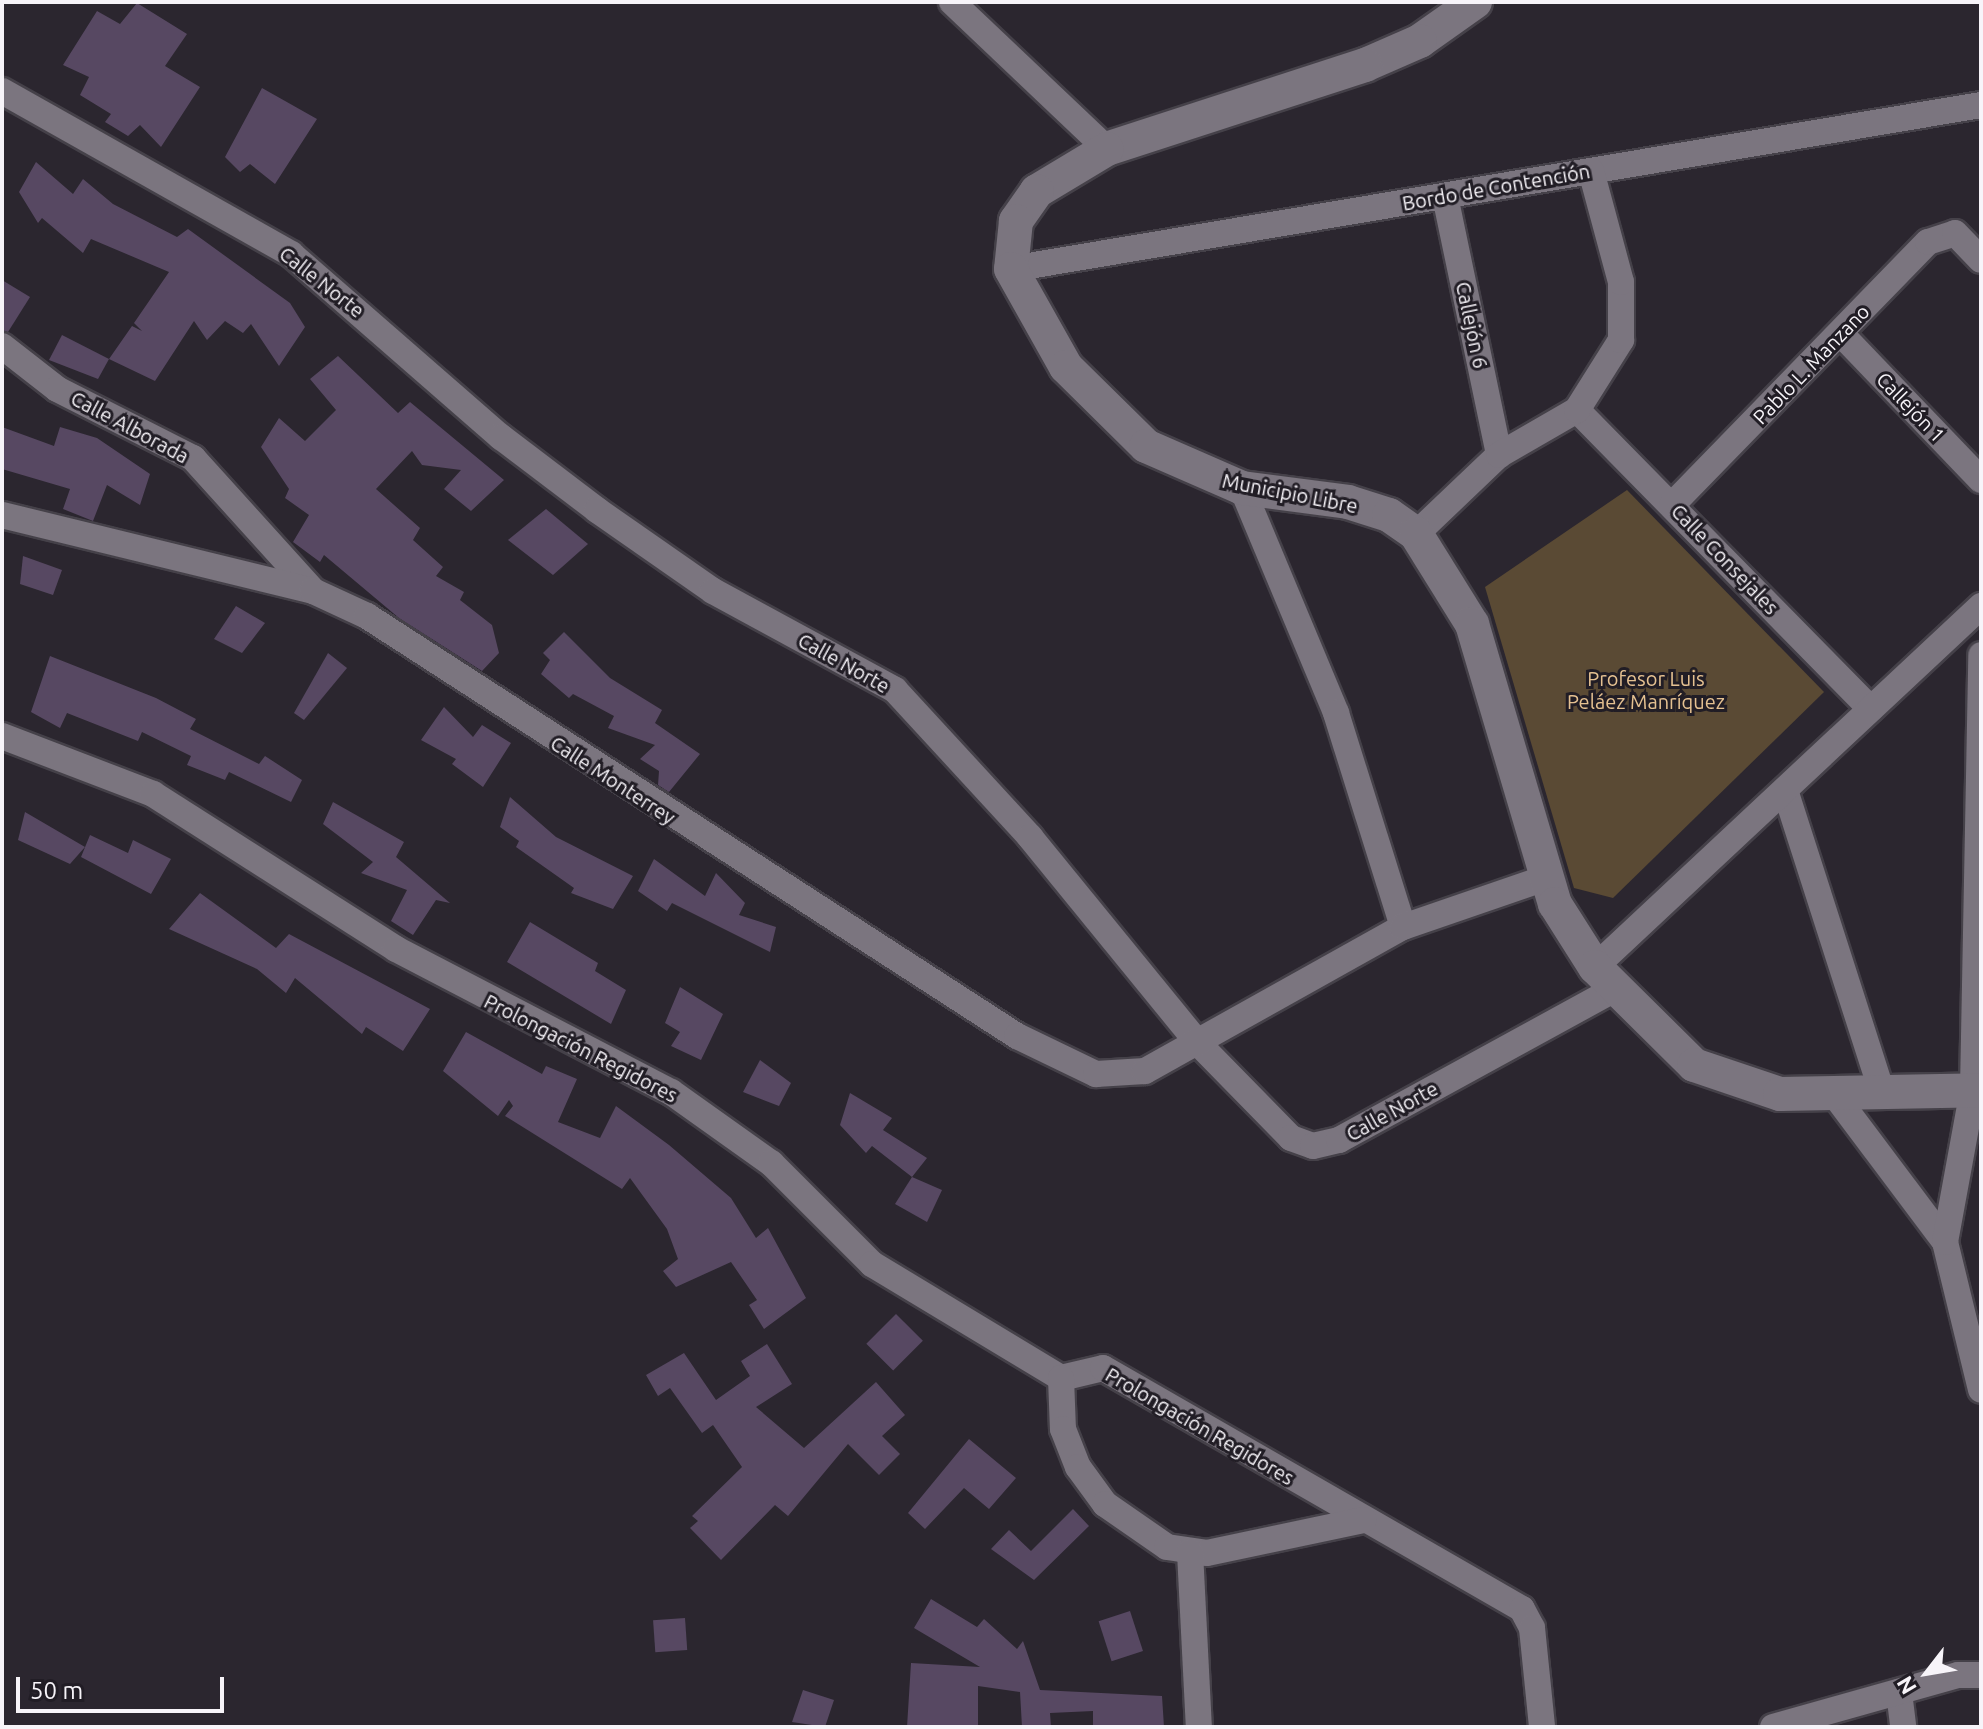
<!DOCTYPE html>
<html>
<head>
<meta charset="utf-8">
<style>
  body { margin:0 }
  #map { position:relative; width:1983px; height:1729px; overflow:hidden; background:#2b262f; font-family:Ubuntu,sans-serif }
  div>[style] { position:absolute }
  .green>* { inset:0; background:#5a4a34 }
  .building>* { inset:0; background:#574862; transform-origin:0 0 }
  .roads { filter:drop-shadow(2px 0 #454149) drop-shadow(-2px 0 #454149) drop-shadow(0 2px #454149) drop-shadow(0 -2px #454149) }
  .minor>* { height:26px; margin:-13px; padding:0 13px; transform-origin:13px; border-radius:13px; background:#7b757f }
  .tertiary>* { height:34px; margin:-17px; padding:0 17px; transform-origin:17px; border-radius:17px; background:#7b757f }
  span { translate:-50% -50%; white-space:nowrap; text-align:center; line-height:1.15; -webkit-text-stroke:6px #211d25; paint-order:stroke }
  .street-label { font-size:20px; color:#f7f4f9 }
  .park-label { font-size:20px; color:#e5c191 }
  .frame { position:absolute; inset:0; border:4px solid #f7f4f9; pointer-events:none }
  .north { position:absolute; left:1887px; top:1633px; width:80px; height:80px; -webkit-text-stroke:6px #211d25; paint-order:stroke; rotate:239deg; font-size:22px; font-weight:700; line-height:32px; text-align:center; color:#f7f4f9 }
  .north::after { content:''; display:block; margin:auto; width:28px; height:36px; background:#f7f4f9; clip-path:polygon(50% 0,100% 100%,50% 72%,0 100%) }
  .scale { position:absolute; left:16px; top:1677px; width:208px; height:36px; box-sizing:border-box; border:4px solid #f7f4f9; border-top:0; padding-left:10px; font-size:24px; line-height:28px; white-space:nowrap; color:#f7f4f9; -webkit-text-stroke:6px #211d25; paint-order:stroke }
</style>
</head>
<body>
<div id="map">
  <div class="green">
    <i style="clip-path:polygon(1627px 490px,1824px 692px,1613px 898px,1574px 888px,1485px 587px)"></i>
  </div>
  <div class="building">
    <i style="clip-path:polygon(137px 3px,187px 34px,165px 66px,200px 87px,161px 147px,140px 125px,128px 136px,105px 122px,111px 114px,80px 95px,89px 77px,63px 65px,97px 11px,120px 24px)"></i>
    <i style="clip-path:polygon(262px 88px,317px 119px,275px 184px,250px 164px,240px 172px,225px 157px)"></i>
    <i style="clip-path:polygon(36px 162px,73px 194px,83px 179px,113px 204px,177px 237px,188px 229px,290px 303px,305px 327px,279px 366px,251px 324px,243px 333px,225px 321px,207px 340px,194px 321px,155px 381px,109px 359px,132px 326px,142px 331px,134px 323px,169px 272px,91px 239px,83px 253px,42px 218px,38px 223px,19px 192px)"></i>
    <i style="clip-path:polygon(2px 280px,30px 297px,8px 332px,2px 330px)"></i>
    <i style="clip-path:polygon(62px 335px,109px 359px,98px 379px,49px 360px)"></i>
    <i style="clip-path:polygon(338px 356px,398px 413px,410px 402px,504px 480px,471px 511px,444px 489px,461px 470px,422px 465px,412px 451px,376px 489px,420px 528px,413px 540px,443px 567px,436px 576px,464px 592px,460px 600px,492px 625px,499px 653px,482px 671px,399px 618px,324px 555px,320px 562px,293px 542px,309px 515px,285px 498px,289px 489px,261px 447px,279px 418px,305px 441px,336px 410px,310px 379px)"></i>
    <i style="clip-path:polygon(2px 427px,54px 446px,60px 427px,97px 438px,150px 474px,140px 505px,107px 485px,93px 521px,63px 509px,70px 489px,2px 469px)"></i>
    <i style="clip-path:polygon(546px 509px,588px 544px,553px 575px,508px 540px)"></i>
    <i style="clip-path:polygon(23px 556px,62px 570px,53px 595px,20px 584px)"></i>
    <i style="clip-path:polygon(236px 606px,265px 623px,242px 653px,214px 639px)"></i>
    <i style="clip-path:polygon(564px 632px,610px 678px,662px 710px,655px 723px,700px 754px,669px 792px,658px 785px,659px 771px,640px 759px,655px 745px,608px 728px,614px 716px,573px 694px,569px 698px,541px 674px,550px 660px,543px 653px)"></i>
    <i style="clip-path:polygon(328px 653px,347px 668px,304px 720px,294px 713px)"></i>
    <i style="clip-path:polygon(50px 656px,156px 698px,196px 719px,190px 729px,259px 764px,265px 756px,302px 780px,291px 802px,229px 772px,225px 780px,187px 765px,191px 756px,142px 732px,138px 741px,67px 713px,60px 728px,31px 712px)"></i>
    <i style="clip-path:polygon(444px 707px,473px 737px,482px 725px,511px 743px,483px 787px,452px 764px,456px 759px,421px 740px)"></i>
    <i style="clip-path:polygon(510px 797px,556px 837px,633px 876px,613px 909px,571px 893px,574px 888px,516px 847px,519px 841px,500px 827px)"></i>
    <i style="clip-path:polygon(333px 802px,404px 842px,396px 857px,450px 903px,436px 900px,413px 935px,391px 921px,407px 890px,361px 873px,373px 862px,323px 824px)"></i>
    <i style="clip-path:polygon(25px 812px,85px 847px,70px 864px,18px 840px)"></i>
    <i style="clip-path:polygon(90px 835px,128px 853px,133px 840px,171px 859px,151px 894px,81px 857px)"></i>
    <i style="clip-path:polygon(654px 859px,705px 896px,716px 873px,745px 903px,739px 915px,776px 927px,770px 952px,672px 903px,667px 911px,638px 891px)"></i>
    <i style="clip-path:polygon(200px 893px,276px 948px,289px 934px,430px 1009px,403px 1051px,366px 1027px,362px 1034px,295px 978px,286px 993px,257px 969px,169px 929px)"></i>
    <i style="clip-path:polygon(530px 922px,598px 963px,595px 971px,626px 990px,611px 1024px,507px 962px)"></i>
    <i style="clip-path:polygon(680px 987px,723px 1014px,701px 1060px,671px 1046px,680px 1032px,665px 1023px)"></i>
    <i style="clip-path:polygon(466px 1032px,542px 1074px,546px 1066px,577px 1079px,558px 1122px,600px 1138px,616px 1106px,669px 1145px,731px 1198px,756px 1238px,768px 1228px,806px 1298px,764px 1329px,749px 1305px,757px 1300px,731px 1262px,676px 1287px,663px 1271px,678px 1259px,667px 1229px,630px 1178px,622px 1189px,505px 1116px,513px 1106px,509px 1100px,498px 1116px,443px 1071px)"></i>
    <i style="clip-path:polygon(760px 1060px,791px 1083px,779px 1106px,743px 1092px)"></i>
    <i style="clip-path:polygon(850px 1093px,892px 1118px,883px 1130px,927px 1158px,912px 1177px,872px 1146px,866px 1153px,840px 1125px)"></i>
    <i style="clip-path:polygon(912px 1177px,942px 1190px,927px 1222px,895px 1204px)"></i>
    <i style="left:896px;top:1314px;width:38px;height:42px;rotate:45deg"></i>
    <i style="clip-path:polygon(767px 1344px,792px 1384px,756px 1407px,804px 1448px,876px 1382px,905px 1415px,882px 1436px,900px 1454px,879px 1475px,848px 1444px,788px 1516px,775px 1505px,721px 1560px,690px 1528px,698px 1521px,692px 1516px,742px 1467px,713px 1425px,702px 1433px,670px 1388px,658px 1396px,646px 1375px,684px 1353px,716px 1400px,750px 1376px,741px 1361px)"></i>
    <i style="clip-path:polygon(969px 1439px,1016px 1478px,989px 1509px,964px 1488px,925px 1529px,908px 1513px)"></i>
    <i style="clip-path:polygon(1073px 1509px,1089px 1526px,1034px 1580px,991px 1549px,1009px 1530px,1031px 1551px)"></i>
    <i style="clip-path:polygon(931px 1599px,977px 1627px,984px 1619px,1017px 1649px,1023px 1641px,1040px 1690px,1162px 1696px,1164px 1727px,1093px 1727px,1093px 1711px,1050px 1713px,1051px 1727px,1022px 1727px,1020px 1692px,978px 1686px,978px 1727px,907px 1727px,911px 1663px,980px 1667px,914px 1628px)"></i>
    <i style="left:1130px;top:1611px;width:42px;height:33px;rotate:72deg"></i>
    <i style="left:685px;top:1618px;width:32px;height:32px;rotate:86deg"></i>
    <i style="clip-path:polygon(803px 1690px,834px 1700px,825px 1727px,792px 1722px)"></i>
  </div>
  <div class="roads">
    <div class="minor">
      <i style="left:952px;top:2px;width:214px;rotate:43.5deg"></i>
      <i style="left:2px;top:91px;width:332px;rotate:29.4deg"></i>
      <i style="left:291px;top:254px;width:279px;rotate:41.1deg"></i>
      <i style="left:501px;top:437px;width:121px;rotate:37.2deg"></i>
      <i style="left:597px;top:510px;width:141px;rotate:34.9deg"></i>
      <i style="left:713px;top:591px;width:207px;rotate:28.5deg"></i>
      <i style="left:895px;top:690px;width:200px;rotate:47.4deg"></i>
      <i style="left:1030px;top:837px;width:264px;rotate:50.8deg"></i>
      <i style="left:1197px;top:1042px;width:134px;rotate:45.6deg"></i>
      <i style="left:1291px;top:1138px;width:23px;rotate:20deg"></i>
      <i style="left:1313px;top:1146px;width:27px;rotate:-13deg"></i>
      <i style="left:1339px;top:1140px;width:315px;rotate:-28.7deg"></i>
      <i style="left:1445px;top:196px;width:265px;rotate:78.2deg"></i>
      <i style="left:1011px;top:269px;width:984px;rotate:-9.6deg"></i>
      <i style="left:1841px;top:334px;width:202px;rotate:46.2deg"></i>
      <i style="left:2px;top:346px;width:70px;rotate:38deg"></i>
      <i style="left:57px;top:389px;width:153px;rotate:26.9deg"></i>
      <i style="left:193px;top:458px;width:179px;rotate:47.9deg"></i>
      <i style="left:1577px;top:410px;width:419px;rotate:45.5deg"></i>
      <i style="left:1242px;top:488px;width:244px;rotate:67.3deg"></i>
      <i style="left:1336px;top:713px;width:224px;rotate:72.6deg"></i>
      <i style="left:1672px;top:505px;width:367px;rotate:-45.8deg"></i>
      <i style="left:1928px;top:242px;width:28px;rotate:-18deg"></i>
      <i style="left:1955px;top:233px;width:37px;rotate:46deg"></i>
      <i style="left:2px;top:515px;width:320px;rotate:13.7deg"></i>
      <i style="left:313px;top:591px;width:60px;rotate:24.8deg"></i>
      <i style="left:367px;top:616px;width:774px;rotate:32.87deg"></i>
      <i style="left:1017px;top:1036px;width:88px;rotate:25.7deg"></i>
      <i style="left:1096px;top:1074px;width:49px;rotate:-3.5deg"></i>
      <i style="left:1145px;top:1071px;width:295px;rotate:-29.2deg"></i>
      <i style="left:1403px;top:927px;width:150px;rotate:-19deg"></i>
      <i style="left:1416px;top:534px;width:115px;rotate:-43.6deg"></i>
      <i style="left:1499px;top:455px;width:90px;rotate:-30deg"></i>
      <i style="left:1577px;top:410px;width:83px;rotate:-57.8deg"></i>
      <i style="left:1621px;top:340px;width:58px;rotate:-90deg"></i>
      <i style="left:1621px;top:282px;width:115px;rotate:-105.1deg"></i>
      <i style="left:2px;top:736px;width:162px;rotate:21deg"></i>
      <i style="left:153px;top:794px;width:288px;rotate:32.5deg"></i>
      <i style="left:396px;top:949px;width:310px;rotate:27.5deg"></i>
      <i style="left:671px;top:1092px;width:123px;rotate:35.4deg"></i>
      <i style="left:771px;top:1163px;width:143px;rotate:45deg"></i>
      <i style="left:872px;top:1264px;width:221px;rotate:31.1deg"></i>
      <i style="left:1061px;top:1378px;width:43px;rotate:-13.4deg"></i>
      <i style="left:1103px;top:1368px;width:483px;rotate:29.9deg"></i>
      <i style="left:1522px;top:1609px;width:21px;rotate:62deg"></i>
      <i style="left:1532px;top:1628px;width:100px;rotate:84.2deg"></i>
      <i style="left:1785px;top:790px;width:320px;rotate:72.2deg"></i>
      <i style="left:1595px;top:967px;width:529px;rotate:-43.08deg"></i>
      <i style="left:1837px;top:1098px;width:180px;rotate:53.1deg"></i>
      <i style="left:1945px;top:1242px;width:152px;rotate:76.3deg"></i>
      <i style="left:1945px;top:1242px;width:155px;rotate:-79.6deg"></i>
      <i style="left:1973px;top:1090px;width:435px;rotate:-88.9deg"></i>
      <i style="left:1061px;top:1378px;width:51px;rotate:87.8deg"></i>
      <i style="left:1063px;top:1429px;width:41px;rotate:68.5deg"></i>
      <i style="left:1078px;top:1467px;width:46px;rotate:53.9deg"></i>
      <i style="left:1105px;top:1504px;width:75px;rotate:34.7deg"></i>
      <i style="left:1167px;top:1547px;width:40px;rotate:8.5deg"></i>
      <i style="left:1207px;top:1553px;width:160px;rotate:-11.9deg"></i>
      <i style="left:1190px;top:1552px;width:175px;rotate:87.1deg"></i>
      <i style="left:1899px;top:1692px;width:35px;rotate:83deg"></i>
      <i style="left:1773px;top:1727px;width:192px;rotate:-15.7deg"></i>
      <i style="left:1958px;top:1675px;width:23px"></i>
    </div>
    <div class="tertiary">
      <i style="left:1475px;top:2px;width:67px;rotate:144.7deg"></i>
      <i style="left:1420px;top:41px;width:60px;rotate:156.4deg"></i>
      <i style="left:1365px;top:65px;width:271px;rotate:162deg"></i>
      <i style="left:1107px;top:149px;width:82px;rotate:149deg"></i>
      <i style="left:1037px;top:191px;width:37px;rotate:125deg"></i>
      <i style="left:1016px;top:221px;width:48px;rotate:95.9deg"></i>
      <i style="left:1011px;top:269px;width:112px;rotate:60.7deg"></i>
      <i style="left:1066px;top:367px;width:112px;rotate:44.6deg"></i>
      <i style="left:1146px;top:446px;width:105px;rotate:23.6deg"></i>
      <i style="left:1242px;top:488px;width:107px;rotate:7.5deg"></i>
      <i style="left:1348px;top:502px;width:43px;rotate:17.6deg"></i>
      <i style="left:1389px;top:515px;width:33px;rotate:35deg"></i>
      <i style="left:1416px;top:534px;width:106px;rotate:58.1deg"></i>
      <i style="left:1472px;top:624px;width:292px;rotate:73.5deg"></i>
      <i style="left:1555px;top:904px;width:75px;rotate:57.6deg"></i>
      <i style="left:1595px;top:967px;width:139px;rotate:44.7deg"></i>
      <i style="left:1694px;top:1065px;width:91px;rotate:18.6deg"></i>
      <i style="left:1780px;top:1094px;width:201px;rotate:-1.1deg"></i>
    </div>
  </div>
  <div class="street-label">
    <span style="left:1496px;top:187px;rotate:-10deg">Bordo de Contención</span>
    <span style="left:322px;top:282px;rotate:38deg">Calle Norte</span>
    <span style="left:1472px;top:325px;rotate:78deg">Callejón 6</span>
    <span style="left:1811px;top:364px;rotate:-46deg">Pablo L. Manzano</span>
    <span style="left:1911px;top:407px;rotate:46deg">Callejón 1</span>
    <span style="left:130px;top:427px;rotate:28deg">Calle Alborada</span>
    <span style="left:1290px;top:493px;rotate:11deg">Municipio Libre</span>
    <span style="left:1725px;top:559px;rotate:46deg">Calle Consejales</span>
    <span style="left:844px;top:663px;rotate:29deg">Calle Norte</span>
    <span style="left:613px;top:780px;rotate:33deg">Calle Monterrey</span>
    <span style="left:581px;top:1048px;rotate:27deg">Prolongación Regidores</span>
    <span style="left:1392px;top:1111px;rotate:-29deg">Calle Norte</span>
    <span style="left:1200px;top:1426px;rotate:30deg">Prolongación Regidores</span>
  </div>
  <div class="park-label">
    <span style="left:1646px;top:690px">Profesor Luis<br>Peláez Manríquez</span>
  </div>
  <div class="frame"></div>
  <div class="north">N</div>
  <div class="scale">50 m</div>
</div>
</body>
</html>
